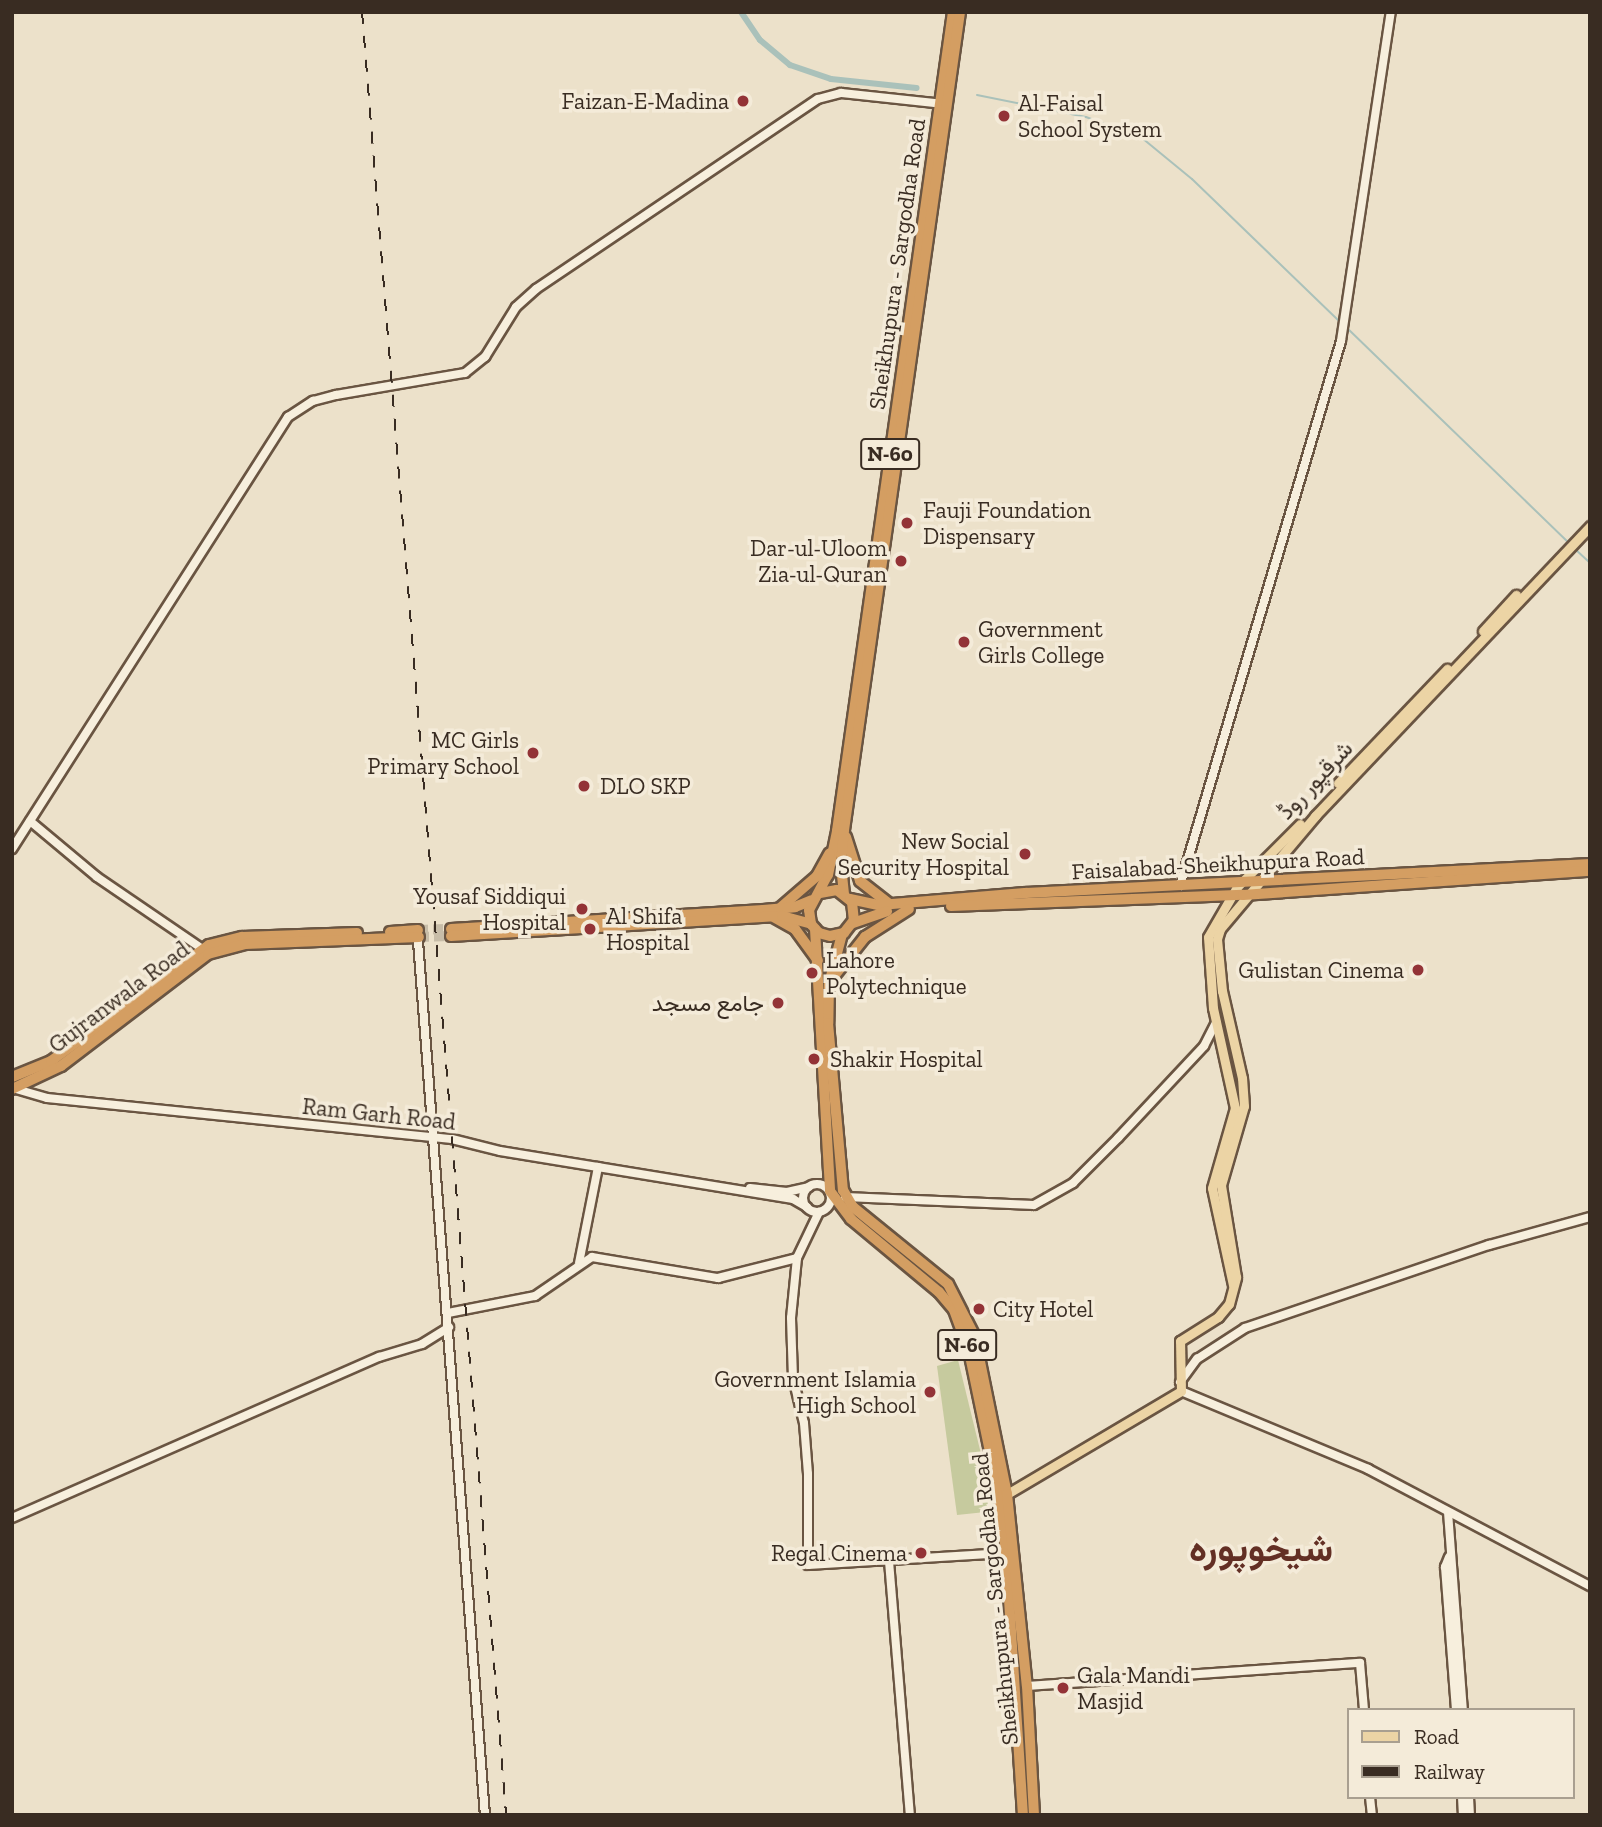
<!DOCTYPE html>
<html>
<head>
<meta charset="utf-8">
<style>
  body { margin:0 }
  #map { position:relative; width:1602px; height:1827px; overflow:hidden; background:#ece1ca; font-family:"Zilla Slab",Vazirmatn,serif }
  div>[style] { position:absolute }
  .green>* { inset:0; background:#c6ca9e }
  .stream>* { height:2px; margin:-1px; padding:0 1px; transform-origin:1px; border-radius:1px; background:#aac1ba }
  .canal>* { height:6px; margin:-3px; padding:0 3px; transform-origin:3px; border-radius:3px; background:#aac1ba }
  .highway-tunnel>* { height:10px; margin-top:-5px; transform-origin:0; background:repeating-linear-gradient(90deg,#c8bda8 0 10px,transparent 0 15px) }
  .roads { filter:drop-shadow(2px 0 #6a5542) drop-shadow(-2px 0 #6a5542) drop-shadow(0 2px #6a5542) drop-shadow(0 -2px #6a5542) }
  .secondary>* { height:8px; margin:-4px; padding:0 4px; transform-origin:4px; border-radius:4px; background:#f7efdd }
  .secondary>.ring { margin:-4px; padding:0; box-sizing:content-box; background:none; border:8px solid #f7efdd; border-radius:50% }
  .primary>* { height:9px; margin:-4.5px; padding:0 4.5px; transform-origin:4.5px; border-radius:4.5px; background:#ecd4a5 }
  .highway>* { height:10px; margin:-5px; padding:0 5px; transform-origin:5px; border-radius:5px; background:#d49e62 }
  .rail>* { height:2px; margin-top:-1px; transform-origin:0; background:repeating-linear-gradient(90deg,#392c22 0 12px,transparent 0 24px) }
  .dots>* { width:19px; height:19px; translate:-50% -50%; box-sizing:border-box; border:4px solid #f4ebd9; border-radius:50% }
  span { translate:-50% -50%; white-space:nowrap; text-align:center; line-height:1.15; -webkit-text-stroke:7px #f4ebd9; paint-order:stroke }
  .shield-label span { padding:2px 5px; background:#f4ebd9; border:2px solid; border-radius:5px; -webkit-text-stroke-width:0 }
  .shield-label { font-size:21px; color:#392c22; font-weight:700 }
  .poi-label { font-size:23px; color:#392c22 }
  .right { translate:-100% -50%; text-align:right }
  .left { translate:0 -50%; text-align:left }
  .street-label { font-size:23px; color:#392c22 }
  .town-label { font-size:37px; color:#632f24; font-weight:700 }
  .frame { position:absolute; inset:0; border:14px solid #392c22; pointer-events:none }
  .legend { position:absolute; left:1347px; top:1708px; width:228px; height:91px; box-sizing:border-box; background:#f4ebd9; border:2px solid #a99f90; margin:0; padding:9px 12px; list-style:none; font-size:21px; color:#392c22 }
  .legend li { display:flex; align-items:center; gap:14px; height:35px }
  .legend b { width:35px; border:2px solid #a99f90 }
</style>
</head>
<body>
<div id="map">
  <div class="green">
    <i style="clip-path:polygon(958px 1360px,995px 1511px,957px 1515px,937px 1366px)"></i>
  </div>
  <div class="stream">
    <i style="left:977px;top:95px;width:111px;rotate:11.4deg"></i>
    <i style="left:1086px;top:117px;width:60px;rotate:20.6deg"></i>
    <i style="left:1142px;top:138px;width:65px;rotate:39.4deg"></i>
    <i style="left:1192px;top:179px;width:204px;rotate:44deg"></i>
    <i style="left:1346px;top:327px;width:309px;rotate:44.1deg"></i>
    <i style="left:1575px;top:549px;width:21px;rotate:43deg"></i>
  </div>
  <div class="canal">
    <i style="left:741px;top:12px;width:34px;rotate:56deg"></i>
    <i style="left:760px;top:40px;width:39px;rotate:40deg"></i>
    <i style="left:790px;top:65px;width:43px;rotate:18.9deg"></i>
    <i style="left:831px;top:79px;width:86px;rotate:6deg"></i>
  </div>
  <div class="highway-tunnel">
    <i style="left:418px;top:930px;width:33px;rotate:-2deg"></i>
    <i style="left:419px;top:937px;width:32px;rotate:-2deg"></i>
  </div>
  <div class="roads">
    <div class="secondary">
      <i style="left:30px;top:821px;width:87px;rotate:39.9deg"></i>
      <i style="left:97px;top:877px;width:126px;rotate:34.3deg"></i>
      <i style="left:12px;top:849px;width:513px;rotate:-57.43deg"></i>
      <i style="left:288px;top:417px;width:30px;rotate:-33deg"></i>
      <i style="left:313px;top:401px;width:24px;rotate:-15deg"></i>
      <i style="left:336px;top:395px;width:131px;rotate:-9.7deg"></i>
      <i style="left:465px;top:373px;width:26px;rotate:-39deg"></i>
      <i style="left:485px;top:357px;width:59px;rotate:-58.2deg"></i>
      <i style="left:516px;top:307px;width:27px;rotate:-42deg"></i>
      <i style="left:536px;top:289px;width:340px;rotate:-34deg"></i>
      <i style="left:818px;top:99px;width:24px;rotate:-15deg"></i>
      <i style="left:841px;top:93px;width:104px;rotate:6.1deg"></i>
      <i style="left:1180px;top:886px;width:568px;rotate:-73.54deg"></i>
      <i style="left:1341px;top:341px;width:333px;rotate:-81.4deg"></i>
      <i style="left:418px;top:941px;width:877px;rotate:85.62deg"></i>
      <i style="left:16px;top:1089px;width:32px;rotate:16deg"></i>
      <i style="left:47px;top:1098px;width:407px;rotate:5.8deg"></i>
      <i style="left:452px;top:1139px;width:49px;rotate:14deg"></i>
      <i style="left:500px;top:1151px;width:297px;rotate:9.3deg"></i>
      <i style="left:793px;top:1199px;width:16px;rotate:30deg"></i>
      <i class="ring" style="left:803px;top:1184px;width:20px;height:20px"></i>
      <i style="left:750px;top:1188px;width:37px;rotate:6deg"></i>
      <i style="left:787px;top:1192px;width:22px;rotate:-13deg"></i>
      <i style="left:845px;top:1197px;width:189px;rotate:2.4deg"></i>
      <i style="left:1034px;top:1205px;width:45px;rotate:-29.4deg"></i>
      <i style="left:1073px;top:1183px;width:64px;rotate:-45deg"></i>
      <i style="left:1118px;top:1138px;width:126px;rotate:-46.9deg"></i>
      <i style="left:1204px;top:1046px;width:27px;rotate:-63deg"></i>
      <i style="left:819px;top:1212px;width:51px;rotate:115.6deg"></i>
      <i style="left:797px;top:1258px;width:60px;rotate:95.7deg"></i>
      <i style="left:791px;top:1318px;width:60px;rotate:88.1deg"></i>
      <i style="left:793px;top:1378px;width:46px;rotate:76.3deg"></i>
      <i style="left:804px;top:1423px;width:51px;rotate:85.5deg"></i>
      <i style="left:808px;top:1474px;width:91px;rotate:90deg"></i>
      <i style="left:808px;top:1565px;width:198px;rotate:-3.5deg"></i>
      <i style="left:579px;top:1263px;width:98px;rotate:-78.8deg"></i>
      <i style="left:448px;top:1313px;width:89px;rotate:-11.1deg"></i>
      <i style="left:535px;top:1296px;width:69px;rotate:-34.4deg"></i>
      <i style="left:592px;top:1257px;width:128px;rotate:9.5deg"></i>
      <i style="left:718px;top:1278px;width:81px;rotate:-14.2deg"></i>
      <i style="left:1180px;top:1382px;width:29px;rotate:-54deg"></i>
      <i style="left:1197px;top:1359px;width:57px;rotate:-32.9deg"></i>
      <i style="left:1245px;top:1328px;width:258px;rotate:-18.8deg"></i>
      <i style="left:1489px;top:1245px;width:105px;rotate:-15.5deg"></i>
      <i style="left:1181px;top:1391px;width:203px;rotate:22.6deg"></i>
      <i style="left:1368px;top:1469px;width:251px;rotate:27.8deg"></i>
      <i style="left:1448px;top:1512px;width:199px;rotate:85.7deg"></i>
      <i style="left:12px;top:1518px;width:401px;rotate:-23.7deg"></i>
      <i style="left:379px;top:1357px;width:45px;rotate:-16.8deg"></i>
      <i style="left:422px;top:1344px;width:32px;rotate:-32deg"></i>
      <i style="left:1449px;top:1557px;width:11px;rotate:112deg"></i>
      <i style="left:1445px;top:1567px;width:143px;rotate:85.6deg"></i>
      <i style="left:889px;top:1561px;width:255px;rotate:85.3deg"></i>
      <i style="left:1027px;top:1686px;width:334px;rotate:-4deg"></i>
      <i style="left:1360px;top:1663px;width:47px;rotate:85.1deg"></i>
      <i style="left:1370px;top:1797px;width:18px;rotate:84deg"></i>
      <i style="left:1462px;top:1797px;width:18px;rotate:87deg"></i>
      <i style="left:1469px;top:1797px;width:18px;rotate:87deg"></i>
    </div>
    <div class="primary">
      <i style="left:1483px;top:631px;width:49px;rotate:-47.5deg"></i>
      <i style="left:1338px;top:783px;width:158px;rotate:-46.3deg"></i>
      <i style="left:1233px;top:1285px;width:99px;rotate:-102.2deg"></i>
      <i style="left:1212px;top:1188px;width:83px;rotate:-74deg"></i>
      <i style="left:1235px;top:1108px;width:102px;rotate:-102.4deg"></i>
      <i style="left:1213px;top:1008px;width:71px;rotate:-94deg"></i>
      <i style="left:1208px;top:937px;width:58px;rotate:-59.9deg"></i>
      <i style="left:1237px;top:887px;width:89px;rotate:-45deg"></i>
      <i style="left:1007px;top:1494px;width:202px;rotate:-30.6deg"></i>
      <i style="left:1181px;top:1391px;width:50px;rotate:-91.1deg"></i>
      <i style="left:1180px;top:1341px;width:45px;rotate:-32.3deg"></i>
      <i style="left:1218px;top:1317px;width:17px;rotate:-50deg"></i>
      <i style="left:1229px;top:1304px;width:28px;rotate:-75deg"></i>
      <i style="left:1236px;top:1277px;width:93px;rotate:-99.3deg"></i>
      <i style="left:1221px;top:1185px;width:82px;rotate:-73.8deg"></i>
      <i style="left:1244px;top:1106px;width:28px;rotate:-94deg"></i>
      <i style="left:1242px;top:1078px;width:89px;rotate:-102.9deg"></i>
      <i style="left:1222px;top:991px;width:52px;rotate:-95.5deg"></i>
      <i style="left:1217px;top:939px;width:10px;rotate:-73deg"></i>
      <i style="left:1220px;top:929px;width:148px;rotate:-49.9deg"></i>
      <i style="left:1315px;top:816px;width:400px;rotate:-46.5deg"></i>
    </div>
    <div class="highway">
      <i style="left:846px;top:837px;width:46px;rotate:72.3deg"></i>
      <i style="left:860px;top:881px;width:37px;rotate:38deg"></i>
      <i style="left:820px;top:893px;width:17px;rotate:-10deg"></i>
      <i style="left:837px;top:890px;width:19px;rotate:39deg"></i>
      <i style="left:852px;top:902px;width:18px;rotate:84deg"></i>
      <i style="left:854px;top:920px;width:16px;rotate:128deg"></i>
      <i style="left:844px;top:933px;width:14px;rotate:168deg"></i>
      <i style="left:830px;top:936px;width:11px;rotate:-165deg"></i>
      <i style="left:819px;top:933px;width:12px;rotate:-132deg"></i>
      <i style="left:811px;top:924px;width:14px;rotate:-98deg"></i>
      <i style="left:809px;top:910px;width:40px;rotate:-62deg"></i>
      <i style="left:828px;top:875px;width:45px;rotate:-78.4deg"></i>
      <i style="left:837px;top:831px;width:827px;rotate:-81.94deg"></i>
      <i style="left:844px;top:894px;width:30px;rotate:-96deg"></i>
      <i style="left:841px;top:864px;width:34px;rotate:-85deg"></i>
      <i style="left:844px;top:830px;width:826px;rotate:-81.93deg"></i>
      <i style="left:850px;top:899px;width:30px;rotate:12deg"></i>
      <i style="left:879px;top:905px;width:147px;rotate:-4.7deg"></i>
      <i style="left:1026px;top:893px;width:565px;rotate:-2.94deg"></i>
      <i style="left:951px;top:906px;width:292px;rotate:-2.2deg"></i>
      <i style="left:1243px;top:895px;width:348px;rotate:-4deg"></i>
      <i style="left:780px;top:908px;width:49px;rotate:-40.9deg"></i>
      <i style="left:817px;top:876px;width:26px;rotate:-61deg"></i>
      <i style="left:775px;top:918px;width:23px;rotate:29deg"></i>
      <i style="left:795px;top:929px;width:39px;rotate:54deg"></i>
      <i style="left:853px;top:923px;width:36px;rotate:-19deg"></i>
      <i style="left:451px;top:929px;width:313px;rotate:-3.5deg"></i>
      <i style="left:763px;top:910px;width:32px;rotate:-5deg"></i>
      <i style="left:795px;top:907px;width:18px;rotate:-22deg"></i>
      <i style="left:815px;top:929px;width:262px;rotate:86.7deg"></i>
      <i style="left:830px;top:1191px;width:35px;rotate:53deg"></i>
      <i style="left:851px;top:1219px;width:114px;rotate:39.7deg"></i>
      <i style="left:939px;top:1292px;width:23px;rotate:50deg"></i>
      <i style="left:954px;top:1310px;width:44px;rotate:69.9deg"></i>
      <i style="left:969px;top:1351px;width:147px;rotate:78.2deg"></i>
      <i style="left:999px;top:1495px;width:58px;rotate:83.1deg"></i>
      <i style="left:1006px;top:1553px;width:263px;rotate:86.3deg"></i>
      <i style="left:390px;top:932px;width:28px;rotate:-4deg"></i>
      <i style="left:842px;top:934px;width:52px;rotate:104.6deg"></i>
      <i style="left:829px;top:984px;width:39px;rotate:91deg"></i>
      <i style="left:828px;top:1023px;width:168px;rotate:84.9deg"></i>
      <i style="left:843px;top:1190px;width:20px;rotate:60deg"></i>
      <i style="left:853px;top:1207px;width:122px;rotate:39deg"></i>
      <i style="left:948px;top:1284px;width:59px;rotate:63deg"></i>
      <i style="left:975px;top:1337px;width:160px;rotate:78.5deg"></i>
      <i style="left:1007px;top:1494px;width:193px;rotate:84.1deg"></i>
      <i style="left:1027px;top:1686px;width:129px;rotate:86.9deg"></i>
      <i style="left:451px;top:936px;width:332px;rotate:-3.5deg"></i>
      <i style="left:782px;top:916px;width:30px;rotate:15deg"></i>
      <i style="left:831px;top:980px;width:55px;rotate:-51.7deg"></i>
      <i style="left:865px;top:937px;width:52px;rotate:-32.5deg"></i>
      <i style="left:12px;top:1077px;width:42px;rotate:-22.3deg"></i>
      <i style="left:51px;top:1061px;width:196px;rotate:-36.3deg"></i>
      <i style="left:209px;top:945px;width:34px;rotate:-14deg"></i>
      <i style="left:242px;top:937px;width:115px;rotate:-2deg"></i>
      <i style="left:12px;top:1089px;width:54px;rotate:-25.1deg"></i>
      <i style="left:61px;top:1066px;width:185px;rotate:-37.3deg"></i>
      <i style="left:208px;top:954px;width:38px;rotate:-15deg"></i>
      <i style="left:245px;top:944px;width:174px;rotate:-2.3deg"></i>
    </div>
  </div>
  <div class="rail">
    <i style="left:362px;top:12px;width:1809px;rotate:85.43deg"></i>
  </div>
  <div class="dots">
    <i style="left:743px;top:101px;background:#933337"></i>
    <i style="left:1004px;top:116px;background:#933337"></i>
    <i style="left:907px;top:523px;background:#933337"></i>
    <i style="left:901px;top:561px;background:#933337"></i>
    <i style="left:964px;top:642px;background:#933337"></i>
    <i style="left:533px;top:753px;background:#933337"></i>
    <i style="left:584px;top:786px;background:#933337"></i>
    <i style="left:1025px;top:854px;background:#933337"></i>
    <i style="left:582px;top:909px;background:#933337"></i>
    <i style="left:590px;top:929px;background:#933337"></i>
    <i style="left:1418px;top:970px;background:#933337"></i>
    <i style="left:812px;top:973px;background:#933337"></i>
    <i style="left:778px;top:1003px;background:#933337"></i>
    <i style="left:814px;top:1059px;background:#933337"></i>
    <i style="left:979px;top:1309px;background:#933337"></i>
    <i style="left:930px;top:1392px;background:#933337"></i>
    <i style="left:921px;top:1553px;background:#933337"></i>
    <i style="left:1063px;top:1688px;background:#933337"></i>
  </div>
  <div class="shield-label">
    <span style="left:890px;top:454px">N-60</span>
    <span style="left:967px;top:1345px">N-60</span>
  </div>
  <div class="poi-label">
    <span class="right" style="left:729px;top:101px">Faizan-E-Madina</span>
    <span class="left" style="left:1018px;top:116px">Al-Faisal<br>School System</span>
    <span class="left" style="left:923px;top:523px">Fauji Foundation<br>Dispensary</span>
    <span class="right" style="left:887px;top:561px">Dar-ul-Uloom<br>Zia-ul-Quran</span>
    <span class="left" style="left:978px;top:642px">Government<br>Girls College</span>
    <span class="right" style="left:519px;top:753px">MC Girls<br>Primary School</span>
    <span class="left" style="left:600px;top:786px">DLO SKP</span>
    <span class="right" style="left:1009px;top:854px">New Social<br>Security Hospital</span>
    <span class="right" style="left:566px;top:909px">Yousaf Siddiqui<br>Hospital</span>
    <span class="left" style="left:606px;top:929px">Al Shifa<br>Hospital</span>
    <span class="left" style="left:826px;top:973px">Lahore<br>Polytechnique</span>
    <span class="right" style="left:1404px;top:970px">Gulistan Cinema</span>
    <span class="right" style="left:764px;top:1003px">جامع مسجد</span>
    <span class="left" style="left:830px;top:1059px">Shakir Hospital</span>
    <span class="left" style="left:993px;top:1309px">City Hotel</span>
    <span class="right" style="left:916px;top:1392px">Government Islamia<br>High School</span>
    <span class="right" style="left:907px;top:1553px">Regal Cinema</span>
    <span class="left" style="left:1077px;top:1688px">Gala Mandi<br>Masjid</span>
  </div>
  <div class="street-label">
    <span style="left:897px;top:264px;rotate:-82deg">Sheikhupura - Sargodha Road</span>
    <span style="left:1315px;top:780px;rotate:-47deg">شرقپور روڈ</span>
    <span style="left:1218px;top:864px;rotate:-3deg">Faisalabad-Sheikhupura Road</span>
    <span style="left:119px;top:997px;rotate:-37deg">Gujranwala Road</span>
    <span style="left:379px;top:1114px;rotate:6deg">Ram Garh Road</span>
    <span style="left:995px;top:1599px;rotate:-96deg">Sheikhupura - Sargodha Road</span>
  </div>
  <div class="town-label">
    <span style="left:1261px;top:1548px">شیخوپورہ</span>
  </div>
  <div class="frame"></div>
  <ul class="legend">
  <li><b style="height:9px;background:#ecd4a5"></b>Road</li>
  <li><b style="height:9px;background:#392c22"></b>Railway</li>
  </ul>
</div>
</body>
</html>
